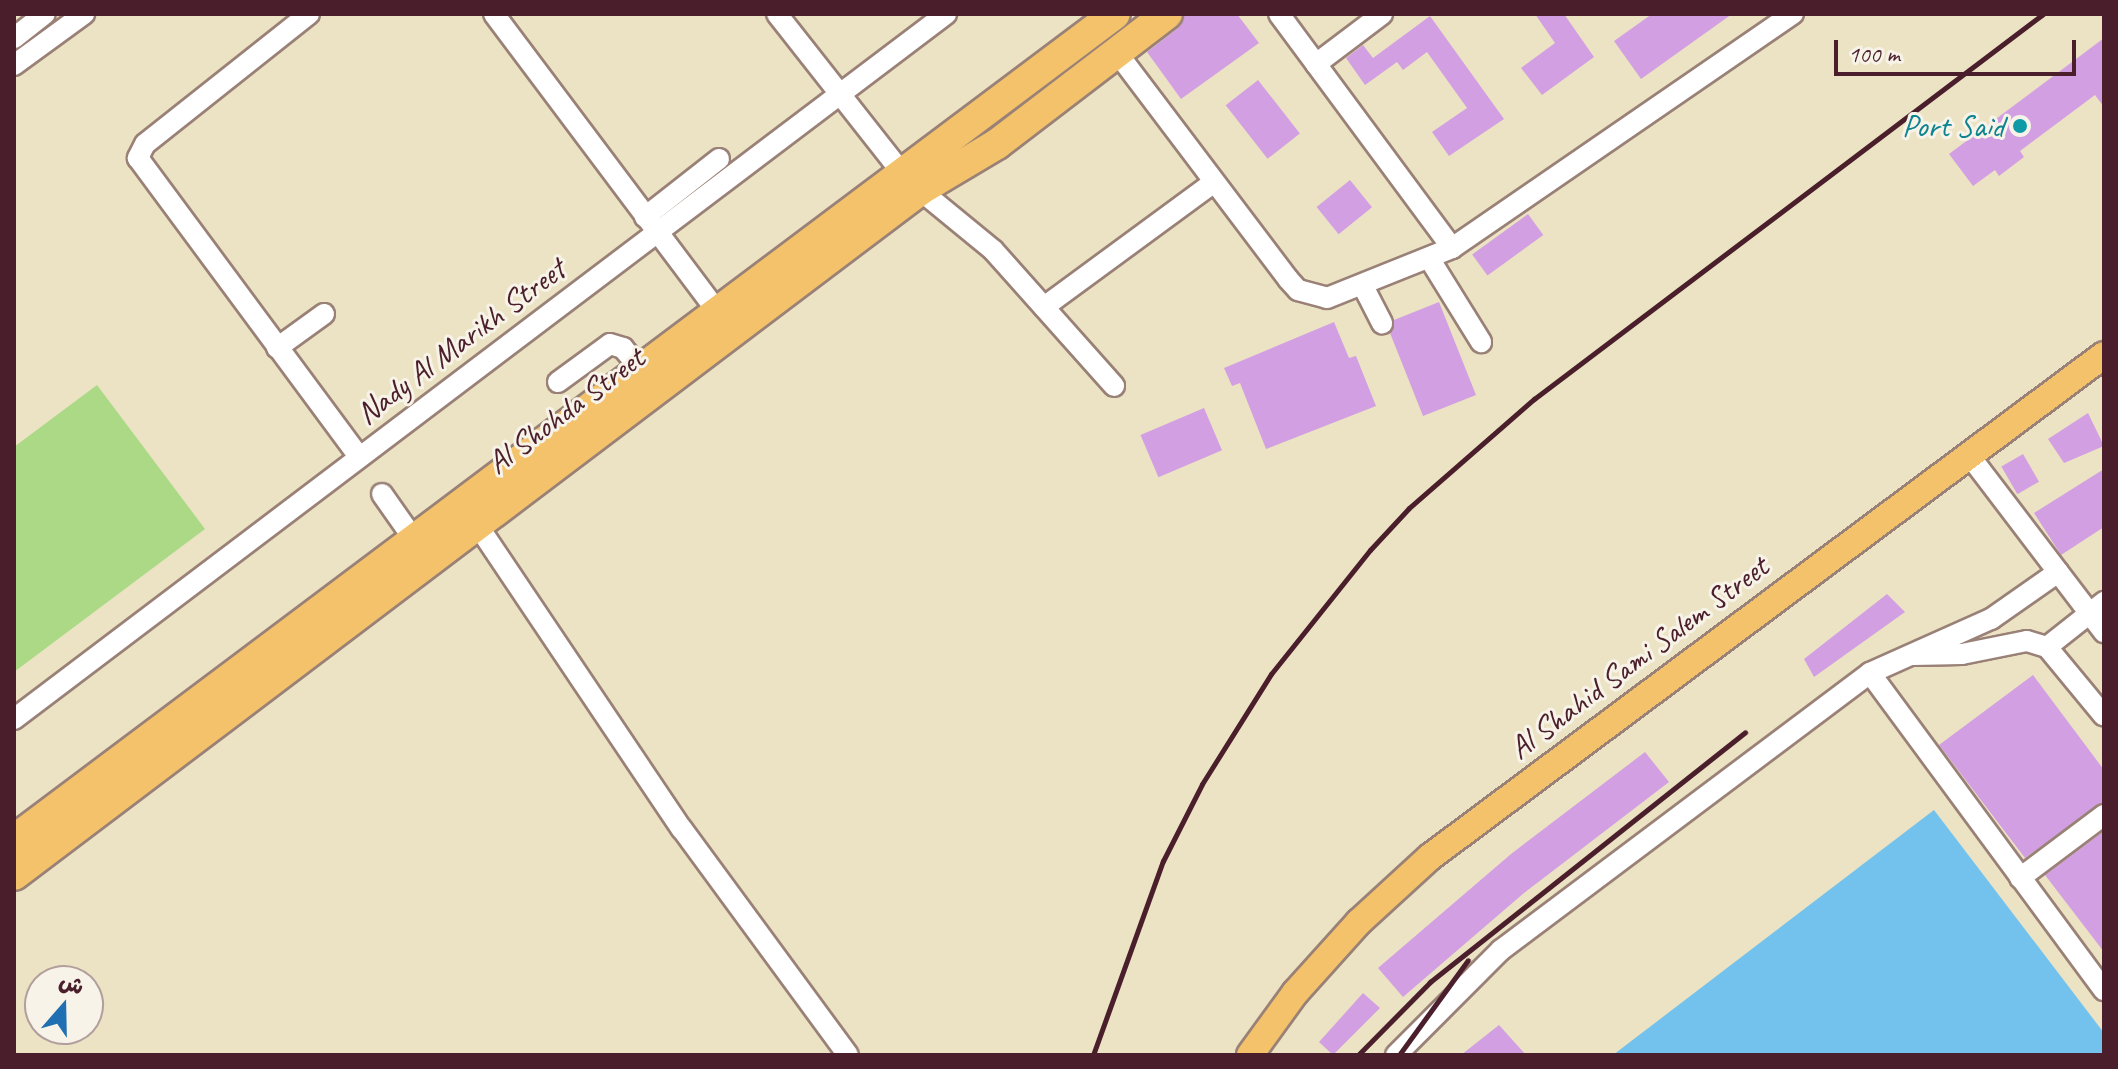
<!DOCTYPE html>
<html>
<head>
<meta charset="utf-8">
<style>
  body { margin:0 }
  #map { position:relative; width:2118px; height:1069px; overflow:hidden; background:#ebe3c3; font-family:Caveat,"Playpen Sans Arabic",sans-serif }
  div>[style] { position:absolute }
  .green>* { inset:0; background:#abd986 }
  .water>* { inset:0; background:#72c2ed }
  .building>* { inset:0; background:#d2a0e2; transform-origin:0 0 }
  .roads { filter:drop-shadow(2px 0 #9a8177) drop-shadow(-2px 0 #9a8177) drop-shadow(0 2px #9a8177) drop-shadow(0 -2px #9a8177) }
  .minor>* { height:20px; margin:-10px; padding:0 10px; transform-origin:10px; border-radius:10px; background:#fff }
  .major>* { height:26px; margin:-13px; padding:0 13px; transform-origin:13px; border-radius:13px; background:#f3c26a }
  .highway>* { height:30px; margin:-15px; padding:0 15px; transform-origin:15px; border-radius:15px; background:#f3c26a }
  .rail>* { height:5px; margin:-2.5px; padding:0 2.5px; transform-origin:2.5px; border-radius:2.5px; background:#4a1f2b }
  .dots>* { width:22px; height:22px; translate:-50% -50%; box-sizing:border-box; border:4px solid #f7f3e8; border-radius:50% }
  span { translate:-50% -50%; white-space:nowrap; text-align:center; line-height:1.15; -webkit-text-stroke:6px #f7f3e8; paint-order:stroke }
  .culture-label { font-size:32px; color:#0d838f }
  .right { translate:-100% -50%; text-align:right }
  .street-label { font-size:32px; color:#4a1f2b }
  .frame { position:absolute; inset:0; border:16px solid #4a1f2b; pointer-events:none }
  .north { position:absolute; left:24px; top:965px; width:80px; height:80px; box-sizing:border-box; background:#f7f3e8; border:2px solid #b29e9c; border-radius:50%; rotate:20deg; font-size:22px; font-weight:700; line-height:32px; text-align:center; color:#4a1f2b }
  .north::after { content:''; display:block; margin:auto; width:28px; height:36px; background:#1f6fb2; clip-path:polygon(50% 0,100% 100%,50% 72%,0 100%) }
  .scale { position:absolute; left:1834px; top:40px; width:242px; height:36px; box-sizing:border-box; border:4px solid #4a1f2b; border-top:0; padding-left:10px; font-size:24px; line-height:28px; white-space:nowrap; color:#4a1f2b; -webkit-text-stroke:6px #f7f3e8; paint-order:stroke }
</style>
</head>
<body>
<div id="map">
  <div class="green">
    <i style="clip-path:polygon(97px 385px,205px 529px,14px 672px,14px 447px)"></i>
  </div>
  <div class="water">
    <i style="clip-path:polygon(1934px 810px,2104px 1033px,2104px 1055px,1613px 1055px)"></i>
  </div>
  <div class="building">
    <i style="clip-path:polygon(1185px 14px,1237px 14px,1259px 43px,1181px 99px,1147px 52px,1178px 28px)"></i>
    <i style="clip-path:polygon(1535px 14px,1564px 14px,1594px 57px,1542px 95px,1521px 68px,1555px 43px)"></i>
    <i style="clip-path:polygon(1652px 14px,1732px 14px,1641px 79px,1614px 41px)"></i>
    <i style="clip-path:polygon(1430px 16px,1504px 119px,1449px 156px,1432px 132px,1467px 108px,1427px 52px,1403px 70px,1397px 62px,1365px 85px,1346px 58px,1363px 45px,1373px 58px)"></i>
    <i style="clip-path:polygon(2104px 38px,2104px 107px,2095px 95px,2020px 151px,2024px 157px,1999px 176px,1995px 170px,1973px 186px,1949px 154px)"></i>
    <i style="left:1258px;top:80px;width:68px;height:41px;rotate:52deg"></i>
    <i style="left:1350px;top:180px;width:35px;height:43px;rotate:51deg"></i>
    <i style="left:1528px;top:214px;width:26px;height:69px;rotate:54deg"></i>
    <i style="clip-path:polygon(1439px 302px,1476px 395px,1423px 416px,1390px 333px,1394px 320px)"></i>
    <i style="clip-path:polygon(1334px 322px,1349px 358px,1356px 356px,1376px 406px,1266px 449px,1240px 383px,1232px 386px,1224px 368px)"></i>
    <i style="left:1204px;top:408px;width:46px;height:69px;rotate:67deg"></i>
    <i style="clip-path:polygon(2088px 413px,2104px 446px,2064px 463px,2048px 439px)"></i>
    <i style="left:2023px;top:454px;width:32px;height:25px;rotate:60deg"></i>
    <i style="clip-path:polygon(2104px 469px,2104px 527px,2061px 555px,2034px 513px)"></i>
    <i style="clip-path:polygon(1887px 594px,1905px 612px,1814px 677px,1804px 659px)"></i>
    <i style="clip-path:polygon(2033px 675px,2104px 770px,2104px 802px,2025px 858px,1939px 745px)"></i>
    <i style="clip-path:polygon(1645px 752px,1669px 782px,1524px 893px,1403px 997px,1378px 968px,1511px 854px)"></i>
    <i style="clip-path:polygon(2104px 831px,2104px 952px,2045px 875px)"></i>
    <i style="clip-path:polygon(1363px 993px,1380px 1008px,1333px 1055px,1319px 1042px)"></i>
    <i style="clip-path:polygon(1499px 1025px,1526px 1055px,1461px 1055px)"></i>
  </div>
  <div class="roads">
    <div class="minor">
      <i style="left:309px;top:14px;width:209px;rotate:141.6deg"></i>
      <i style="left:145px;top:144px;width:16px;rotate:117deg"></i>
      <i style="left:138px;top:158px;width:372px;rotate:53.5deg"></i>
      <i style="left:494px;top:14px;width:385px;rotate:53.1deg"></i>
      <i style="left:777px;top:14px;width:204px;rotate:51.8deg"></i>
      <i style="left:1279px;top:14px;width:62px;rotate:53.5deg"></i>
      <i style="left:1316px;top:64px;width:83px;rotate:-37.1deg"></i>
      <i style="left:14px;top:38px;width:39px;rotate:-38deg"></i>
      <i style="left:1118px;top:54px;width:282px;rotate:52.9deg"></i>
      <i style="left:1288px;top:279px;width:15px;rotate:48deg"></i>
      <i style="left:1298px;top:290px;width:30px;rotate:15deg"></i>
      <i style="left:1327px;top:298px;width:135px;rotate:-21.8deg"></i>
      <i style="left:1452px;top:248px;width:414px;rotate:-34.5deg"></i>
      <i style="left:1316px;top:64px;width:229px;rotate:53.5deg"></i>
      <i style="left:14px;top:65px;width:87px;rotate:-36.1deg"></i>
      <i style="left:920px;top:190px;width:94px;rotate:39.4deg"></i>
      <i style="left:993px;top:250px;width:182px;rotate:48.3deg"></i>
      <i style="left:645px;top:217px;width:94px;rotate:-38.1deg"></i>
      <i style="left:1429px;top:258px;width:99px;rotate:58.2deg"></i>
      <i style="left:1363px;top:286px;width:42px;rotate:62.8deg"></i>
      <i style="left:1044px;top:307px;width:211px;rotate:-36.3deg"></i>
      <i style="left:277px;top:348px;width:58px;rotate:-35.9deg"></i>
      <i style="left:558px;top:382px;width:64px;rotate:-36.2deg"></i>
      <i style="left:610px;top:344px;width:14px;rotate:17deg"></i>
      <i style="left:623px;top:348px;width:30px;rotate:50deg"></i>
      <i style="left:1969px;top:455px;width:223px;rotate:52.7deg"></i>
      <i style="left:382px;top:494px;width:57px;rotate:54.9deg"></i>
      <i style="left:476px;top:523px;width:369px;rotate:56.1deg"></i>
      <i style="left:682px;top:829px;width:280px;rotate:53.7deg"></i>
      <i style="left:2047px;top:647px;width:73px;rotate:-38.3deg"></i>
      <i style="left:1913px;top:655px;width:49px;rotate:-1.2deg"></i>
      <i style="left:1962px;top:654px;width:66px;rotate:-11.3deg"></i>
      <i style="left:2027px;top:641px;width:21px;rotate:17deg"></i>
      <i style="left:2047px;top:647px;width:89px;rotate:50.4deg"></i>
      <i style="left:1870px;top:673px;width:394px;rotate:53.6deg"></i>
      <i style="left:14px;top:719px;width:1169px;rotate:-37.11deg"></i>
      <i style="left:2020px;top:878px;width:105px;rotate:-36.9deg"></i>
      <i style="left:1396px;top:1055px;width:148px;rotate:-45deg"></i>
      <i style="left:1501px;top:950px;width:461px;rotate:-36.9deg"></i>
      <i style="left:1870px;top:673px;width:133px;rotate:-24.1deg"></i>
      <i style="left:1991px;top:619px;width:82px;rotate:-35deg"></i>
    </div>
    <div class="major">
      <i style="left:1250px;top:1055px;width:77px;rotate:-54deg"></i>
      <i style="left:1295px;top:993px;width:96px;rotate:-48deg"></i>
      <i style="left:1359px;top:922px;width:96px;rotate:-42.5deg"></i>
      <i style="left:1430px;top:857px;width:840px;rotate:-36.68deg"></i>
    </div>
    <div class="highway">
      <i style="left:14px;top:840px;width:1376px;rotate:-36.88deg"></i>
      <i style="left:14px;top:875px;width:1136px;rotate:-37.09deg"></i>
      <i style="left:920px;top:190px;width:90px;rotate:-30.9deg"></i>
      <i style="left:997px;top:144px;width:214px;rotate:-37.4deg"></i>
    </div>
  </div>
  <div class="rail">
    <i style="left:1093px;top:1055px;width:206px;rotate:-70.2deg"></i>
    <i style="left:1163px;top:861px;width:86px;rotate:-63.1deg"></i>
    <i style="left:1202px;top:784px;width:130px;rotate:-57.9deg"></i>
    <i style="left:1271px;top:674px;width:159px;rotate:-51.4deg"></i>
    <i style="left:1370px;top:550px;width:57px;rotate:-47.1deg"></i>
    <i style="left:1409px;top:508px;width:166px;rotate:-41.1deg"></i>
    <i style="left:1534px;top:399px;width:638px;rotate:-37.1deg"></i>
    <i style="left:1358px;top:1055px;width:103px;rotate:-45.4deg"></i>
    <i style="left:1430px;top:982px;width:402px;rotate:-38.4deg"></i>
    <i style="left:1399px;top:1055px;width:117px;rotate:-54deg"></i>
  </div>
  <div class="dots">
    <i style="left:2020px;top:126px;background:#0f9aa8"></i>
  </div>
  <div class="culture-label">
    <span class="right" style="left:2004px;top:126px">Port Said</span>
  </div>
  <div class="street-label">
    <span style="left:461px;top:342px;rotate:-37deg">Nady Al Marikh Street</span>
    <span style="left:566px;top:411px;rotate:-37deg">Al Shohda Street</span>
    <span style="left:1639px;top:658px;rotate:-37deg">Al Shahid Sami Salem Street</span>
  </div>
  <div class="frame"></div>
  <div class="north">ش</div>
  <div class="scale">100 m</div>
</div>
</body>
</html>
